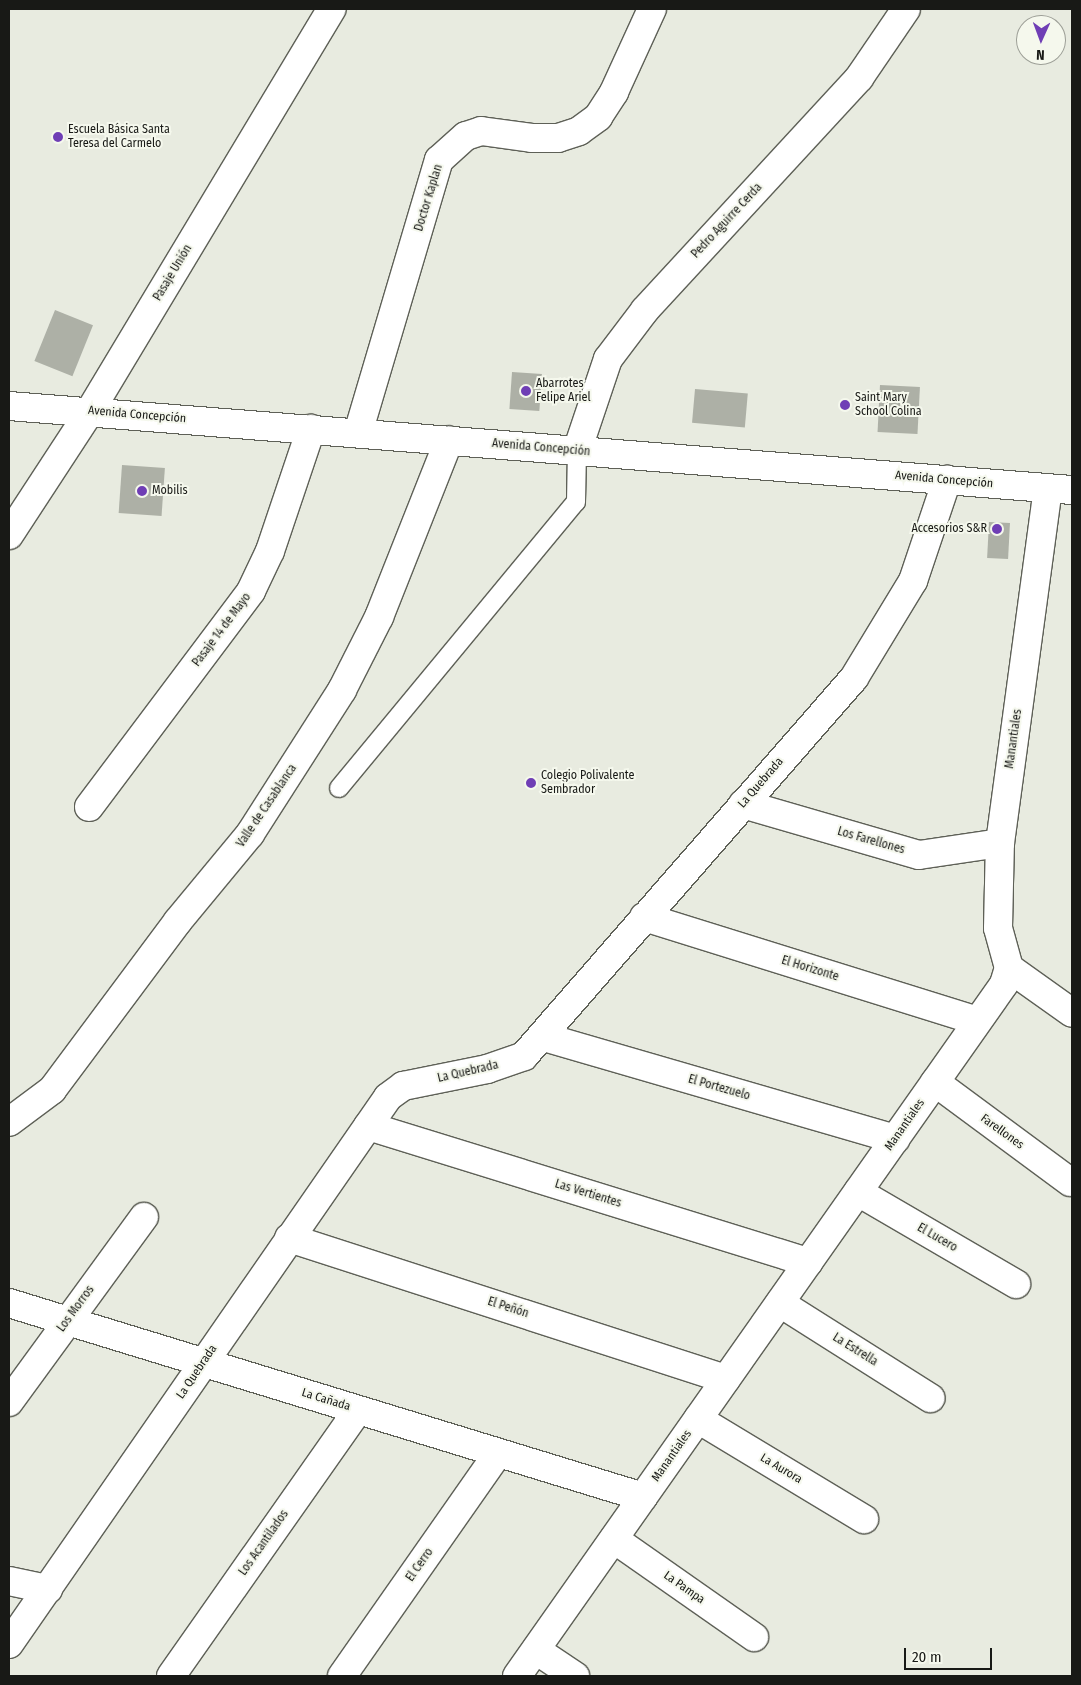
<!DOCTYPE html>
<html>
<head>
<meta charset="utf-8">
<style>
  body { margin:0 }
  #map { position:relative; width:1081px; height:1685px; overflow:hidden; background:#e8ebe0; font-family:"Fira Sans Condensed",sans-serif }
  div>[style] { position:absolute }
  .building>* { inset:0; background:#adb0a6; transform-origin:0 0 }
  .roads { filter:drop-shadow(1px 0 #5e6057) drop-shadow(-1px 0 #5e6057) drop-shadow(0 1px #5e6057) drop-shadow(0 -1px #5e6057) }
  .lane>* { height:18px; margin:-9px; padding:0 9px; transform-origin:9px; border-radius:9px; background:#fff }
  .street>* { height:28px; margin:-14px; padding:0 14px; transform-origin:14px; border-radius:14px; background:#fff }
  .secondary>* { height:28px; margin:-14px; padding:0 14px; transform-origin:14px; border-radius:14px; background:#fff }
  .dots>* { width:14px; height:14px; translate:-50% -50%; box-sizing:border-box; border:2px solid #f5f8ed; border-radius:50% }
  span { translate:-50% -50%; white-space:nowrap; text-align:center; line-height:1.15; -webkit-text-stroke:4px #f5f8ed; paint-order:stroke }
  .poi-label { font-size:12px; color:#181916 }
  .left { translate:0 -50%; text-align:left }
  .right { translate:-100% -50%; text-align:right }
  .street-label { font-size:12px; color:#181916 }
  .frame { position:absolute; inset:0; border:10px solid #181916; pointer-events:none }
  .north { position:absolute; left:1016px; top:15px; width:50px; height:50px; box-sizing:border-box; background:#f5f8ed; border:1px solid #9d9f97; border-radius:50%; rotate:182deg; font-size:14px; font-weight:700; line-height:20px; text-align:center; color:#181916 }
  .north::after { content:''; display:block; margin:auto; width:18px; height:22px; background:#6f3eb5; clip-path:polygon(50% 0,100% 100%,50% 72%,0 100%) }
  .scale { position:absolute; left:904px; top:1648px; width:88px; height:22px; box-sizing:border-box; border:2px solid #181916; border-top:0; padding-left:6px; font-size:15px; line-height:18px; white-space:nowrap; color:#181916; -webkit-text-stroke:4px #f5f8ed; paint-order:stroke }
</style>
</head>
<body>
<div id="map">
  <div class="building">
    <i style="left:55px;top:310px;width:41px;height:55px;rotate:22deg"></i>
    <i style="left:512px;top:372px;width:30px;height:37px;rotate:4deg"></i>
    <i style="left:880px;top:385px;width:40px;height:47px;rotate:3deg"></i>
    <i style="left:695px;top:389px;width:53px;height:34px;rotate:5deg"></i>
    <i style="left:122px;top:465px;width:43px;height:48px;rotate:4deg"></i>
    <i style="left:989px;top:522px;width:21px;height:36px;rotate:3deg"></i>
  </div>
  <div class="roads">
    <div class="lane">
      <i style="left:339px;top:788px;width:371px;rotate:-50.4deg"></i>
      <i style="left:576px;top:502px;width:51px;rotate:-88.9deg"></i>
    </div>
    <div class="street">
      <i style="left:358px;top:433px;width:285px;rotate:-73.5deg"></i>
      <i style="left:439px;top:160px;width:36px;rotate:-42deg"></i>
      <i style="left:466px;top:136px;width:16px;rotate:-18deg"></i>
      <i style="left:481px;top:131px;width:51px;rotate:7.8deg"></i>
      <i style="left:532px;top:138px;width:26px"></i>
      <i style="left:558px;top:138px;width:22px;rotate:-18deg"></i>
      <i style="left:579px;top:131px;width:24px;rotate:-36deg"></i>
      <i style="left:598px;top:117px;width:30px;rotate:-57deg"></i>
      <i style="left:614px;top:92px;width:91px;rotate:-65.4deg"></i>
      <i style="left:577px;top:451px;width:97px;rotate:-71.4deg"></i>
      <i style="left:608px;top:359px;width:61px;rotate:-52.9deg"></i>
      <i style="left:645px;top:310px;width:316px;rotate:-47.3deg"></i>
      <i style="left:859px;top:78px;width:83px;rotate:-55.7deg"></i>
      <i style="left:9px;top:535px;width:148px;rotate:-56.8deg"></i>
      <i style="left:90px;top:411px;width:469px;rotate:-59deg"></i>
      <i style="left:743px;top:804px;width:183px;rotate:16.2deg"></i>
      <i style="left:919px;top:855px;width:82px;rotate:-8.4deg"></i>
      <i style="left:89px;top:807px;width:270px;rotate:-53.1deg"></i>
      <i style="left:251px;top:591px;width:44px;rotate:-64.6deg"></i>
      <i style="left:270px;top:551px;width:129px;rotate:-71.4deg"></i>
      <i style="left:644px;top:917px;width:349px;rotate:17.3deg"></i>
      <i style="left:1009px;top:968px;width:77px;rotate:35.5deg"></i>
      <i style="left:544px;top:1037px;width:366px;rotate:16.2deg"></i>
      <i style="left:935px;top:1082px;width:168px;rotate:36.5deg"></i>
      <i style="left:9px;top:1122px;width:54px;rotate:-36.7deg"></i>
      <i style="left:52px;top:1090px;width:211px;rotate:-53.3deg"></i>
      <i style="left:178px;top:921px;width:113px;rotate:-50.4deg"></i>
      <i style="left:250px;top:834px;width:171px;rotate:-57.4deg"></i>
      <i style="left:342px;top:690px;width:82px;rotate:-63.1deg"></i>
      <i style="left:379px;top:617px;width:190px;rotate:-68.4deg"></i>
      <i style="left:368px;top:1126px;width:461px;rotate:17.2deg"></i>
      <i style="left:858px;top:1192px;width:183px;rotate:30.2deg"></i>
      <i style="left:289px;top:1238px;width:459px;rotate:17.9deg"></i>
      <i style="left:9px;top:1303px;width:663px;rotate:17.01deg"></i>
      <i style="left:780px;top:1303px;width:178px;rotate:32.3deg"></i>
      <i style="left:9px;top:1402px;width:229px;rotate:-53.9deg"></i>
      <i style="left:698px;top:1419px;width:194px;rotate:31.1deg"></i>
      <i style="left:614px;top:1539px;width:171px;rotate:35deg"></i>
      <i style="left:9px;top:1581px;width:40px;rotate:12deg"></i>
      <i style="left:9px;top:1644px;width:665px;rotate:-55.28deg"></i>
      <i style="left:388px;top:1097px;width:19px;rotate:-36deg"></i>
      <i style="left:403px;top:1086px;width:86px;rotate:-11.4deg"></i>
      <i style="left:487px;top:1069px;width:39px;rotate:-19deg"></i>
      <i style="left:524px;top:1056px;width:502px;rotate:-48.88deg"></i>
      <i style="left:854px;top:678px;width:114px;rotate:-58.7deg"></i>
      <i style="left:913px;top:581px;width:107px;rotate:-71.4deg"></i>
      <i style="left:536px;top:1650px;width:47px;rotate:33.7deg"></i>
      <i style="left:171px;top:1676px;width:325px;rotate:-54.9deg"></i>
      <i style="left:342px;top:1676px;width:272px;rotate:-55deg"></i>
      <i style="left:517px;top:1676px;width:846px;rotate:-54.86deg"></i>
      <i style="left:1004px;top:984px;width:17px;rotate:-73deg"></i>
      <i style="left:1009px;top:968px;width:41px;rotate:-105.4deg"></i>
      <i style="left:998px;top:928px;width:85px;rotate:-88.7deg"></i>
      <i style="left:1000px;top:843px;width:358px;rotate:-82.3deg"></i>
    </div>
    <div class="secondary">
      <i style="left:9px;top:406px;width:1066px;rotate:4.52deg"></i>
    </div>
  </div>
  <div class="dots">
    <i style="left:58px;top:137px;background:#6f3eb5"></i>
    <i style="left:526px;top:391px;background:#6f3eb5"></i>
    <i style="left:845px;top:405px;background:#6f3eb5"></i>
    <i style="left:142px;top:491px;background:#6f3eb5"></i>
    <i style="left:997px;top:529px;background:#6f3eb5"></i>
    <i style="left:531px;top:783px;background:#6f3eb5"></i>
  </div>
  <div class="poi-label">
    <span class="left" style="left:68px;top:137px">Escuela Básica Santa<br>Teresa del Carmelo</span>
    <span class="left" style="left:536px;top:391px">Abarrotes<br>Felipe Ariel</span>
    <span class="left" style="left:855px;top:405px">Saint Mary<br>School Colina</span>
    <span class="left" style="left:152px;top:491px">Mobilis</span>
    <span class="right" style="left:987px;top:529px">Accesorios S&amp;R</span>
    <span class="left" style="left:541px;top:783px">Colegio Polivalente<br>Sembrador</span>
  </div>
  <div class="street-label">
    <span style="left:429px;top:198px;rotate:-73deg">Doctor Kaplan</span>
    <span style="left:727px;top:221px;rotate:-47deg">Pedro Aguirre Cerda</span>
    <span style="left:173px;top:273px;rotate:-59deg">Pasaje Unión</span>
    <span style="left:137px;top:415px;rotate:5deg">Avenida Concepción</span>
    <span style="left:541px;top:448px;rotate:5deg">Avenida Concepción</span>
    <span style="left:944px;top:480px;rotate:5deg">Avenida Concepción</span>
    <span style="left:222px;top:630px;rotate:-53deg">Pasaje 14 de Mayo</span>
    <span style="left:1014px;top:739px;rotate:-82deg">Manantiales</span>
    <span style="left:761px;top:783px;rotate:-49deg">La Quebrada</span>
    <span style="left:267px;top:806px;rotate:-56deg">Valle de Casablanca</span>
    <span style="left:871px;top:841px;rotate:16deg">Los Farellones</span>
    <span style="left:810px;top:969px;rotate:17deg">El Horizonte</span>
    <span style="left:468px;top:1072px;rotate:-13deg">La Quebrada</span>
    <span style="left:719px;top:1088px;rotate:16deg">El Portezuelo</span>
    <span style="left:905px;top:1125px;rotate:-55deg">Manantiales</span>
    <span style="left:1002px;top:1132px;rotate:36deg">Farellones</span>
    <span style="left:588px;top:1194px;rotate:17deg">Las Vertientes</span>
    <span style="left:937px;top:1238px;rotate:30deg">El Lucero</span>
    <span style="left:508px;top:1308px;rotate:18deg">El Peñón</span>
    <span style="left:76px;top:1309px;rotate:-54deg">Los Morros</span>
    <span style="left:855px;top:1350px;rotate:32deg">La Estrella</span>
    <span style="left:197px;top:1372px;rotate:-56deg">La Quebrada</span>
    <span style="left:326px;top:1400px;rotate:17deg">La Cañada</span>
    <span style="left:672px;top:1456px;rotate:-55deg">Manantiales</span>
    <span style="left:781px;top:1469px;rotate:31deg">La Aurora</span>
    <span style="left:264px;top:1543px;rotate:-55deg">Los Acantilados</span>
    <span style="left:420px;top:1565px;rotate:-55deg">El Cerro</span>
    <span style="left:684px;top:1588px;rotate:35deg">La Pampa</span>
  </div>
  <div class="frame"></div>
  <div class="north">N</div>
  <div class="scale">20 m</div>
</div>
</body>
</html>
